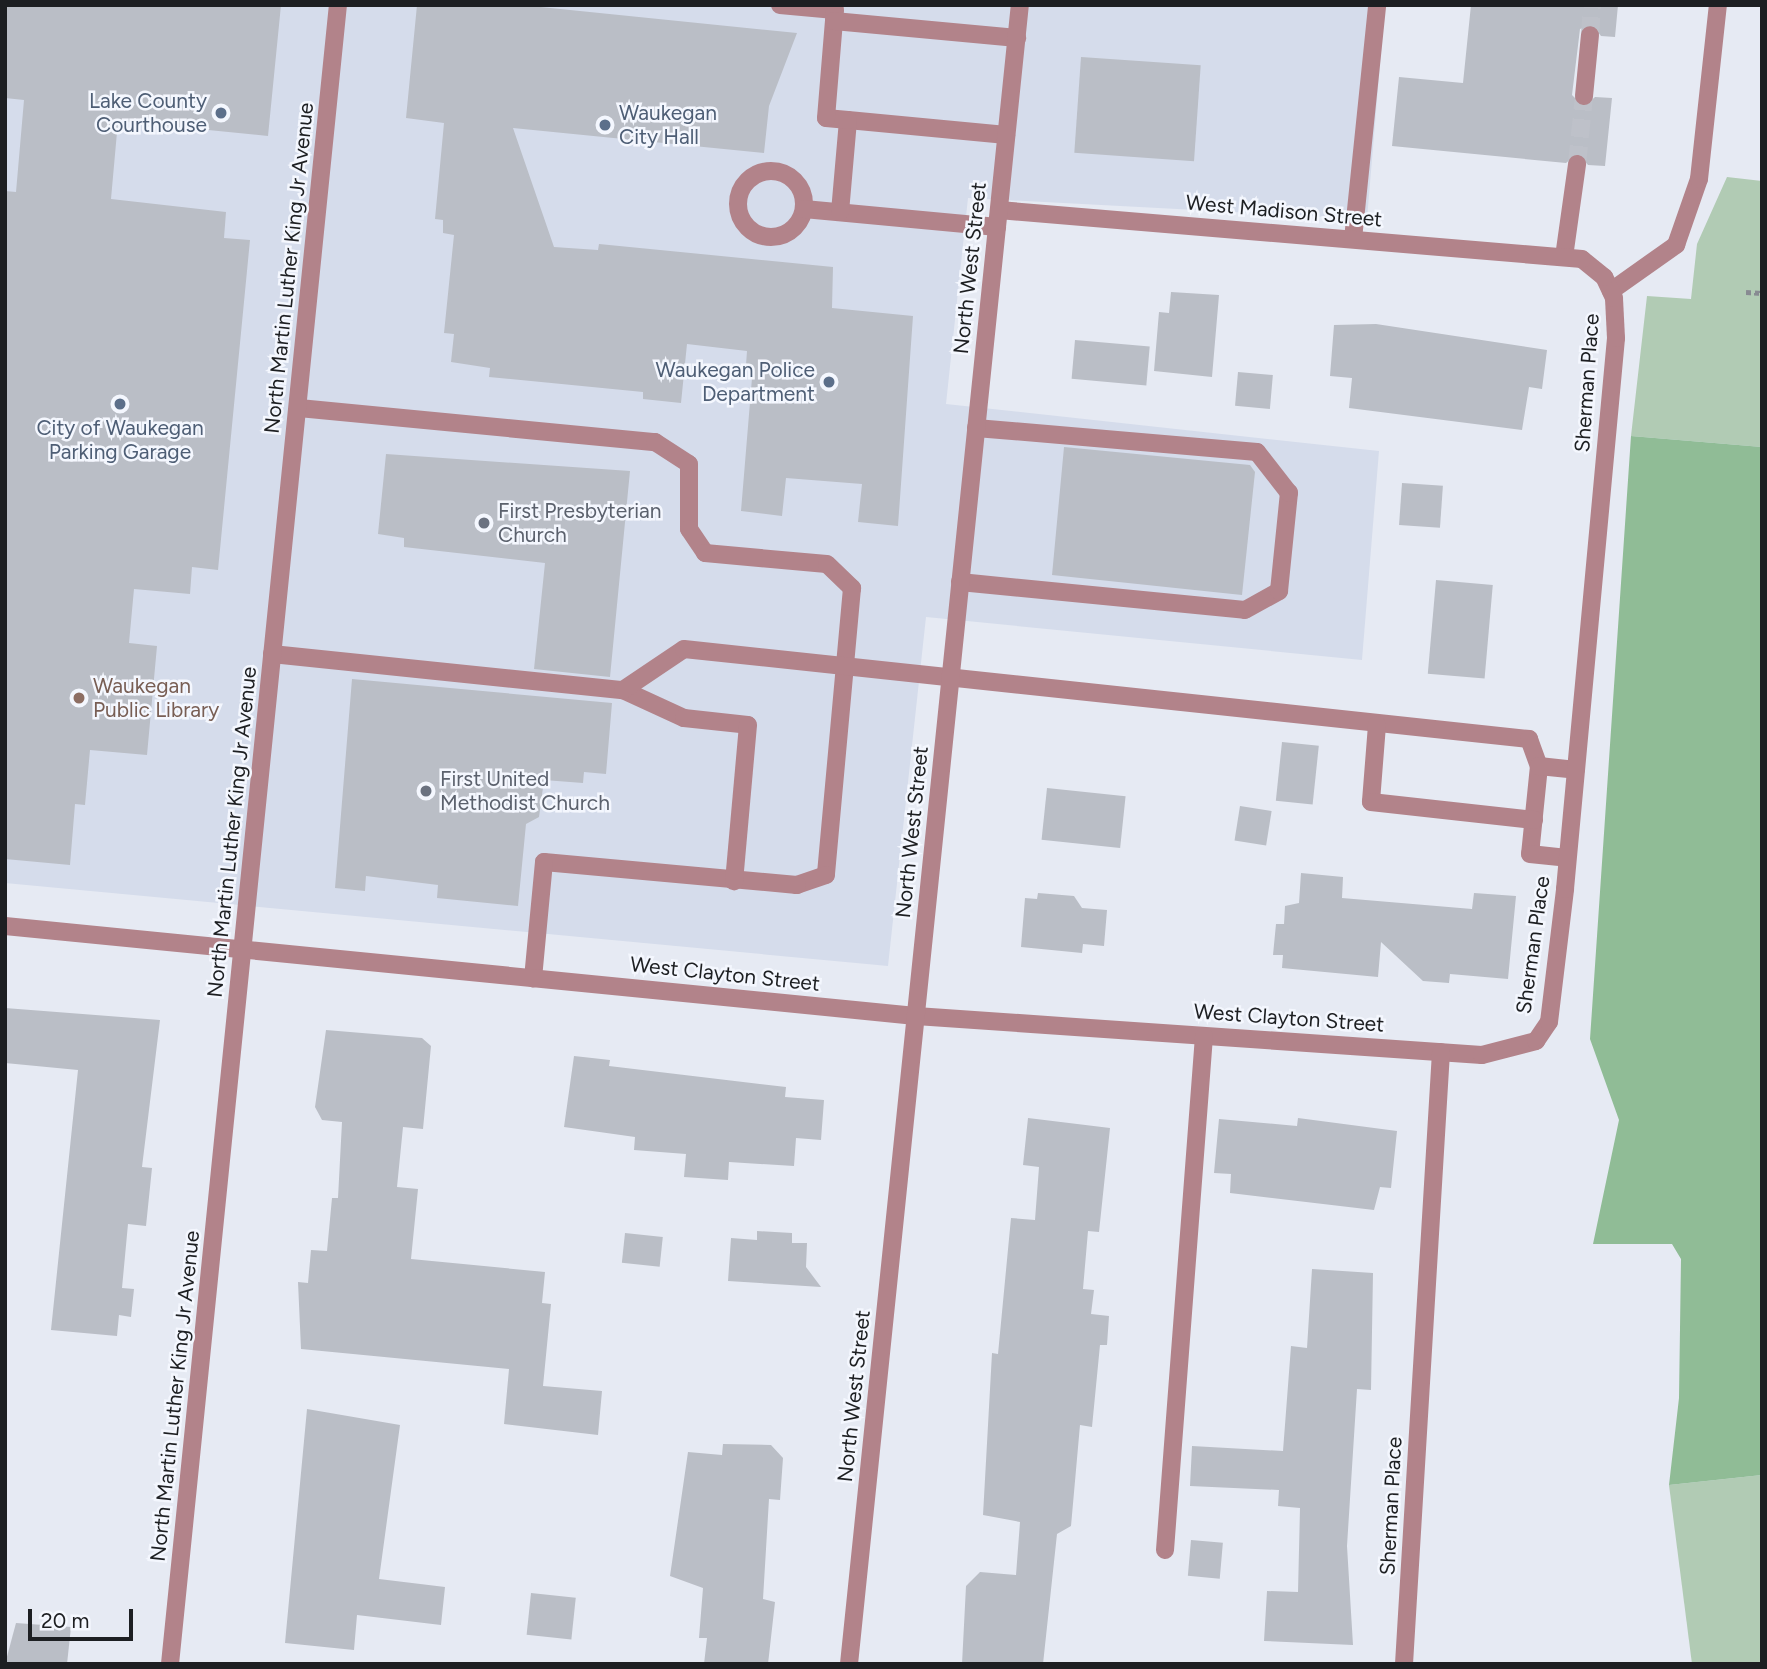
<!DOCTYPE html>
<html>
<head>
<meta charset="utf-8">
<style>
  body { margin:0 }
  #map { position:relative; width:1767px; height:1669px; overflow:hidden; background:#e6eaf3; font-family:Figtree,sans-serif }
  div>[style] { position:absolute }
  .built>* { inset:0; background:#d5dceb }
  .green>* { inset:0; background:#b1cbb4 }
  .forest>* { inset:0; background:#90bc96 }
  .building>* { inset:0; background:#babec6; transform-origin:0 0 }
  .minor-tunnel>* { height:18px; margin-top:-9px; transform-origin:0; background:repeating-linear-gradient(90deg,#bec1c9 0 18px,transparent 0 27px) }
  .path>* { height:4.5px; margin-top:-2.25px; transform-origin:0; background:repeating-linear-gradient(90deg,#888b92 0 5px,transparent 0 8.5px) }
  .minor>* { height:18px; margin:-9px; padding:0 9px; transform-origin:9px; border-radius:9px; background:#b2838a }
  .minor>.ring { margin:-9px; padding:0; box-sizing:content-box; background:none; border:18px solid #b2838a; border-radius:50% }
  .dots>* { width:19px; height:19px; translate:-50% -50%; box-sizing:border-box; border:4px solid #f4f7fe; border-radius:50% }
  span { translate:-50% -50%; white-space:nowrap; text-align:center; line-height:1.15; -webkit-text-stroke:5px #f4f7fe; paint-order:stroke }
  .service-label { font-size:21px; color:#4e5e75 }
  .right { translate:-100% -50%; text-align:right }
  .left { translate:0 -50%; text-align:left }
  .street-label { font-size:21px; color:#1d1f22 }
  .worship-label { font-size:21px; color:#5b616d }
  .education-label { font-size:21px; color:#785e54 }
  .frame { position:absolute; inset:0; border:7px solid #1d1f22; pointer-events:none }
  .scale { position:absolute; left:28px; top:1609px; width:105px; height:32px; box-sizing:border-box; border:4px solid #1d1f22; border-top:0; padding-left:9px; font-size:21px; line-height:24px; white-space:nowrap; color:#1d1f22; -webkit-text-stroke:5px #f4f7fe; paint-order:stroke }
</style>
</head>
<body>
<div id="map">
  <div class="built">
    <i style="clip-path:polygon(5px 5px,1385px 5px,1367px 219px,968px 198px,946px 404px,1379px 451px,1362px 660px,926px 617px,888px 966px,5px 883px)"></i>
  </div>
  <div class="green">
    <i style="clip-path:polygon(1727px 177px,1762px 181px,1762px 447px,1631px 436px,1647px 296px,1691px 299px,1697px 244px)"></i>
    <i style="clip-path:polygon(1762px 1475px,1762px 1664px,1692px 1664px,1669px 1485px)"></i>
  </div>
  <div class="forest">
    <i style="clip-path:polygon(1631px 436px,1762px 447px,1762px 1475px,1669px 1485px,1679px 1398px,1681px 1259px,1672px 1244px,1593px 1244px,1619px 1120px,1590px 1039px)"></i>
  </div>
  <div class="building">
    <i style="clip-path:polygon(5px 5px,281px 5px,268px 136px,118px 121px,111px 199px,226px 212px,224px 238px,250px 240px,218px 570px,192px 567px,190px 594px,134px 589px,129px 643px,157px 646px,147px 755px,90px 750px,85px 805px,75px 804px,70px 865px,5px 859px,5px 191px,16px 192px,24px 100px,5px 98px)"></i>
    <i style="clip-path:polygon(417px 5px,521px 5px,797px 33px,769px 106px,764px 153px,513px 128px,554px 247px,598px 250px,599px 244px,833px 267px,832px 308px,913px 316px,898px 526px,858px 522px,862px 484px,786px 478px,782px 516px,741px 511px,753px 366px,746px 365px,747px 351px,687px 344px,681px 403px,643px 399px,643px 392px,489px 377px,490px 368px,451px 362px,454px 334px,444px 333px,454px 235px,443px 233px,443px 220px,435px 219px,444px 123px,406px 118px)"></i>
    <i style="clip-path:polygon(1471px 5px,1618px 5px,1615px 37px,1601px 36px,1592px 24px,1580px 29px,1572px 95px,1584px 107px,1595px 97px,1612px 98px,1605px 166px,1588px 165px,1578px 153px,1566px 163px,1392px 146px,1399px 77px,1463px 83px)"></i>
    <i style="left:1081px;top:57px;width:120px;height:96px;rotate:4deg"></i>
    <i style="clip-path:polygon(1171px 292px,1219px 295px,1212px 377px,1154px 371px,1159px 312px,1169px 313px)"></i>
    <i style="clip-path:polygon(1376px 324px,1547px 350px,1542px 389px,1529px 387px,1522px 430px,1349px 408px,1352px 378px,1330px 376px,1334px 325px)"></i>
    <i style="left:1075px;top:340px;width:75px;height:39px;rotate:5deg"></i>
    <i style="left:1238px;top:372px;width:35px;height:34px;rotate:5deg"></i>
    <i style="clip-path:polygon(1064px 447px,1250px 465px,1255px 472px,1242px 595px,1052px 575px)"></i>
    <i style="clip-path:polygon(386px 454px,630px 471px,610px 677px,534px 669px,545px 563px,404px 547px,404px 538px,378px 534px)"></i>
    <i style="left:1402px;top:483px;width:41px;height:42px;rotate:4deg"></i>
    <i style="left:1436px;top:580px;width:57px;height:94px;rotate:5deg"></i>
    <i style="clip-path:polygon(352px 679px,612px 703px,606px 774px,584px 772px,583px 783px,544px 780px,539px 817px,526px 824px,518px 906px,437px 898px,438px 885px,366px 876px,365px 891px,335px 888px)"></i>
    <i style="left:1282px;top:742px;width:37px;height:59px;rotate:6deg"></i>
    <i style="left:1047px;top:788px;width:79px;height:52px;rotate:6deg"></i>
    <i style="left:1240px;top:806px;width:32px;height:35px;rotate:9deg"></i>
    <i style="clip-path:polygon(1301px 873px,1343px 877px,1342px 898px,1472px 909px,1474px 893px,1516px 896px,1508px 979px,1450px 974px,1449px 983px,1423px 981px,1381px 942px,1378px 977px,1282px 968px,1283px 955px,1273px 955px,1276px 924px,1284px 924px,1285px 906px,1299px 903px)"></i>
    <i style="clip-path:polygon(1038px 893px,1074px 896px,1082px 908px,1107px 910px,1104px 946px,1083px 944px,1082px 953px,1021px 947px,1025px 898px,1037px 899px)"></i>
    <i style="clip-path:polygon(5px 1008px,160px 1020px,142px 1167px,152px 1168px,146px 1226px,128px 1224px,122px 1288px,134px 1289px,131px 1317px,119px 1315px,117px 1336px,51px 1330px,78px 1070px,5px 1063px)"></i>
    <i style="clip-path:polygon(326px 1030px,422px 1038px,431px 1046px,423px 1129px,403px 1127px,397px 1187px,418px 1189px,411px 1259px,545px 1272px,542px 1303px,551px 1304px,543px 1386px,602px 1391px,598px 1435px,504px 1424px,509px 1369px,301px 1349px,298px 1282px,308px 1283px,311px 1250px,327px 1251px,332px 1198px,338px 1198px,342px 1122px,322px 1120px,315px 1107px)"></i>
    <i style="clip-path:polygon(574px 1056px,610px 1060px,609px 1066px,786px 1087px,785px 1097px,824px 1100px,821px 1140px,796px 1138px,794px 1166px,729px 1162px,728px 1180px,684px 1177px,686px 1154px,634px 1150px,635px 1137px,564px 1127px)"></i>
    <i style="clip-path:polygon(1028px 1118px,1110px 1128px,1099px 1232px,1088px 1231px,1083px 1289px,1094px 1290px,1091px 1314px,1109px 1316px,1107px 1345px,1100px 1345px,1092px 1427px,1080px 1425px,1071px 1526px,1057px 1534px,1043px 1664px,962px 1664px,966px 1586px,980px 1572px,1016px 1575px,1020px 1522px,983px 1515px,992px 1353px,998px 1354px,1011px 1218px,1035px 1220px,1039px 1167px,1023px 1165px)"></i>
    <i style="clip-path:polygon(1298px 1118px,1397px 1131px,1391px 1188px,1380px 1187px,1374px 1210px,1230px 1193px,1231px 1174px,1214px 1173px,1219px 1119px,1297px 1126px)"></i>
    <i style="clip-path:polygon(757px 1231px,792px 1233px,792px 1243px,807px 1243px,806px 1267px,821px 1287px,728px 1281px,731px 1238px,757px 1240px)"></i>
    <i style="left:625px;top:1233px;width:38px;height:30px;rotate:6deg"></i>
    <i style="clip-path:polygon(1312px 1269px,1373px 1273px,1371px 1390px,1357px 1389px,1347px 1546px,1353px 1645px,1264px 1641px,1267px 1591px,1298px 1592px,1300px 1508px,1278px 1506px,1279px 1490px,1190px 1486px,1192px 1446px,1283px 1451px,1291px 1346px,1307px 1348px)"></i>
    <i style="clip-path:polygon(307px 1409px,400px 1425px,379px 1579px,445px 1587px,441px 1625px,357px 1615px,354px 1650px,285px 1643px)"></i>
    <i style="clip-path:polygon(723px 1444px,771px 1445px,783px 1458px,780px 1500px,769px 1499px,763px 1599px,775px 1602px,768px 1664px,704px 1664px,707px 1638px,699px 1638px,703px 1588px,670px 1576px,688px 1452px,722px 1455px)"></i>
    <i style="left:1191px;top:1540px;width:32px;height:36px;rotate:5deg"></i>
    <i style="left:531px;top:1593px;width:45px;height:42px;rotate:6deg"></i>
    <i style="clip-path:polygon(16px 1623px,71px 1627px,67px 1664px,5px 1664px)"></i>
  </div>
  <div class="minor-tunnel">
    <i style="left:1590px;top:35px;width:30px;rotate:-86deg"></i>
    <i style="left:1577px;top:164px;width:68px;rotate:-84.1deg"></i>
  </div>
  <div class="path">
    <i style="left:1746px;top:292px;width:16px;rotate:4deg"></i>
  </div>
  <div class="minor">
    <i style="left:780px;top:5px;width:55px;rotate:5.2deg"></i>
    <i style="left:835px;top:10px;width:11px;rotate:95deg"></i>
    <i style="left:1584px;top:96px;width:61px;rotate:-84.4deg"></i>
    <i style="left:848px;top:120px;width:159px;rotate:5.4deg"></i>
    <i class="ring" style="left:738px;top:171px;width:48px;height:48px"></i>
    <i style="left:804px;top:209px;width:194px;rotate:5.3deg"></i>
    <i style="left:840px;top:212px;width:92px;rotate:-85deg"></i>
    <i style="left:848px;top:120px;width:22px;rotate:-175deg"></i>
    <i style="left:826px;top:118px;width:97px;rotate:-85.3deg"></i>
    <i style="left:834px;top:21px;width:184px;rotate:5.3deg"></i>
    <i style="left:1353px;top:239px;width:235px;rotate:-84.1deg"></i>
    <i style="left:1564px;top:257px;width:94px;rotate:-82deg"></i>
    <i style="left:1611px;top:291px;width:80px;rotate:-35.3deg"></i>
    <i style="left:1676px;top:245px;width:70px;rotate:-70.8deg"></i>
    <i style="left:1699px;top:179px;width:175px;rotate:-83.8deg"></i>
    <i style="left:299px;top:408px;width:358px;rotate:5.5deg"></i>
    <i style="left:655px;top:442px;width:40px;rotate:32.9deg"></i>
    <i style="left:689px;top:464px;width:65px;rotate:90deg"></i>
    <i style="left:689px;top:529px;width:29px;rotate:56deg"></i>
    <i style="left:705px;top:553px;width:122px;rotate:5.2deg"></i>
    <i style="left:827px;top:564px;width:35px;rotate:44deg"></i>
    <i style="left:852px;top:588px;width:288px;rotate:95.2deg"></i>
    <i style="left:826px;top:875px;width:31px;rotate:161deg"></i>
    <i style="left:797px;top:885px;width:254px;rotate:-174.8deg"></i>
    <i style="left:544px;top:862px;width:117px;rotate:95.4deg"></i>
    <i style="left:960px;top:582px;width:286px;rotate:5.6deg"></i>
    <i style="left:1245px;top:610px;width:39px;rotate:-29deg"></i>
    <i style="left:1279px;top:591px;width:99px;rotate:-84.2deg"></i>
    <i style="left:1289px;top:493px;width:52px;rotate:-128deg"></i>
    <i style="left:1257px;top:452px;width:282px;rotate:-175.1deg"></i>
    <i style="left:272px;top:654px;width:353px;rotate:5.9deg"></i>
    <i style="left:623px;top:690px;width:67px;rotate:24.7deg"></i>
    <i style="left:684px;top:718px;width:64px;rotate:6.2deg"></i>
    <i style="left:748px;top:725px;width:157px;rotate:95.1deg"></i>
    <i style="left:623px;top:690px;width:73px;rotate:-33.9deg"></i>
    <i style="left:684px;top:649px;width:850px;rotate:6.08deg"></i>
    <i style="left:1529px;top:739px;width:29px;rotate:70deg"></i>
    <i style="left:1539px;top:766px;width:88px;rotate:95.8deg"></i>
    <i style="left:1530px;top:854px;width:37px;rotate:6deg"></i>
    <i style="left:1377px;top:725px;width:77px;rotate:94.5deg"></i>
    <i style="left:1371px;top:802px;width:164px;rotate:6.3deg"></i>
    <i style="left:1539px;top:766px;width:37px;rotate:6deg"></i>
    <i style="left:5px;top:926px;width:915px;rotate:5.64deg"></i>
    <i style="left:916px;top:1016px;width:567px;rotate:3.94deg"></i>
    <i style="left:1482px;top:1055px;width:56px;rotate:-14.5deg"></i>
    <i style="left:1536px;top:1041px;width:23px;rotate:-56deg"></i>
    <i style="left:1549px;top:1022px;width:134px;rotate:-83.1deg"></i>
    <i style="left:1565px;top:889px;width:553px;rotate:-84.71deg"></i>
    <i style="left:1616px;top:338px;width:40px;rotate:-92.9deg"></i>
    <i style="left:1614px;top:298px;width:23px;rotate:-115deg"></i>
    <i style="left:1604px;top:277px;width:28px;rotate:-141deg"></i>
    <i style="left:1582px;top:259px;width:585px;rotate:-175.2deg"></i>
    <i style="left:1165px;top:1550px;width:515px;rotate:-85.66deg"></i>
    <i style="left:170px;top:1664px;width:1667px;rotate:-84.22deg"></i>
    <i style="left:849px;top:1664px;width:1668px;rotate:-84.12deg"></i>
    <i style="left:1404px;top:1664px;width:613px;rotate:-86.54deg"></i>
  </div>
  <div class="dots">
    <i style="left:221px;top:113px;background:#5c6f8a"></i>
    <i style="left:605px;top:125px;background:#5c6f8a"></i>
    <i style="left:829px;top:382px;background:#5c6f8a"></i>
    <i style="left:120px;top:404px;background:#5c6f8a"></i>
    <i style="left:484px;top:523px;background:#6b7280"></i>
    <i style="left:79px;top:698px;background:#8d6e63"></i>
    <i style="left:426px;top:791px;background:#6b7280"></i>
  </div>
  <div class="service-label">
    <span class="right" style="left:207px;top:113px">Lake County<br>Courthouse</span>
    <span class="left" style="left:619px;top:125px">Waukegan<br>City Hall</span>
    <span class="right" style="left:815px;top:382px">Waukegan Police<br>Department</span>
    <span style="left:120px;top:440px">City of Waukegan<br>Parking Garage</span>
  </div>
  <div class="street-label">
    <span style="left:1284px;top:211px;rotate:5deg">West Madison Street</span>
    <span style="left:289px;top:268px;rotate:-84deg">North Martin Luther King Jr Avenue</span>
    <span style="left:970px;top:268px;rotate:-84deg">North West Street</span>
    <span style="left:1587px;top:383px;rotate:-86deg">Sherman Place</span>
    <span style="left:232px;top:832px;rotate:-84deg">North Martin Luther King Jr Avenue</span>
    <span style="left:912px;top:832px;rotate:-84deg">North West Street</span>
    <span style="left:1533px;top:945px;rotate:-82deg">Sherman Place</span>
    <span style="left:725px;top:974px;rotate:6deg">West Clayton Street</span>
    <span style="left:1289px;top:1018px;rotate:4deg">West Clayton Street</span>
    <span style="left:175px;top:1396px;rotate:-84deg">North Martin Luther King Jr Avenue</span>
    <span style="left:854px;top:1396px;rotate:-84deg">North West Street</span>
    <span style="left:1391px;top:1506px;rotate:-87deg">Sherman Place</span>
  </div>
  <div class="worship-label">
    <span class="left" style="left:498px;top:523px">First Presbyterian<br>Church</span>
    <span class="left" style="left:440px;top:791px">First United<br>Methodist Church</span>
  </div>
  <div class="education-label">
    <span class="left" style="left:93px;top:698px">Waukegan<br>Public Library</span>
  </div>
  <div class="frame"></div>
  <div class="scale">20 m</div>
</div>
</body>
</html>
